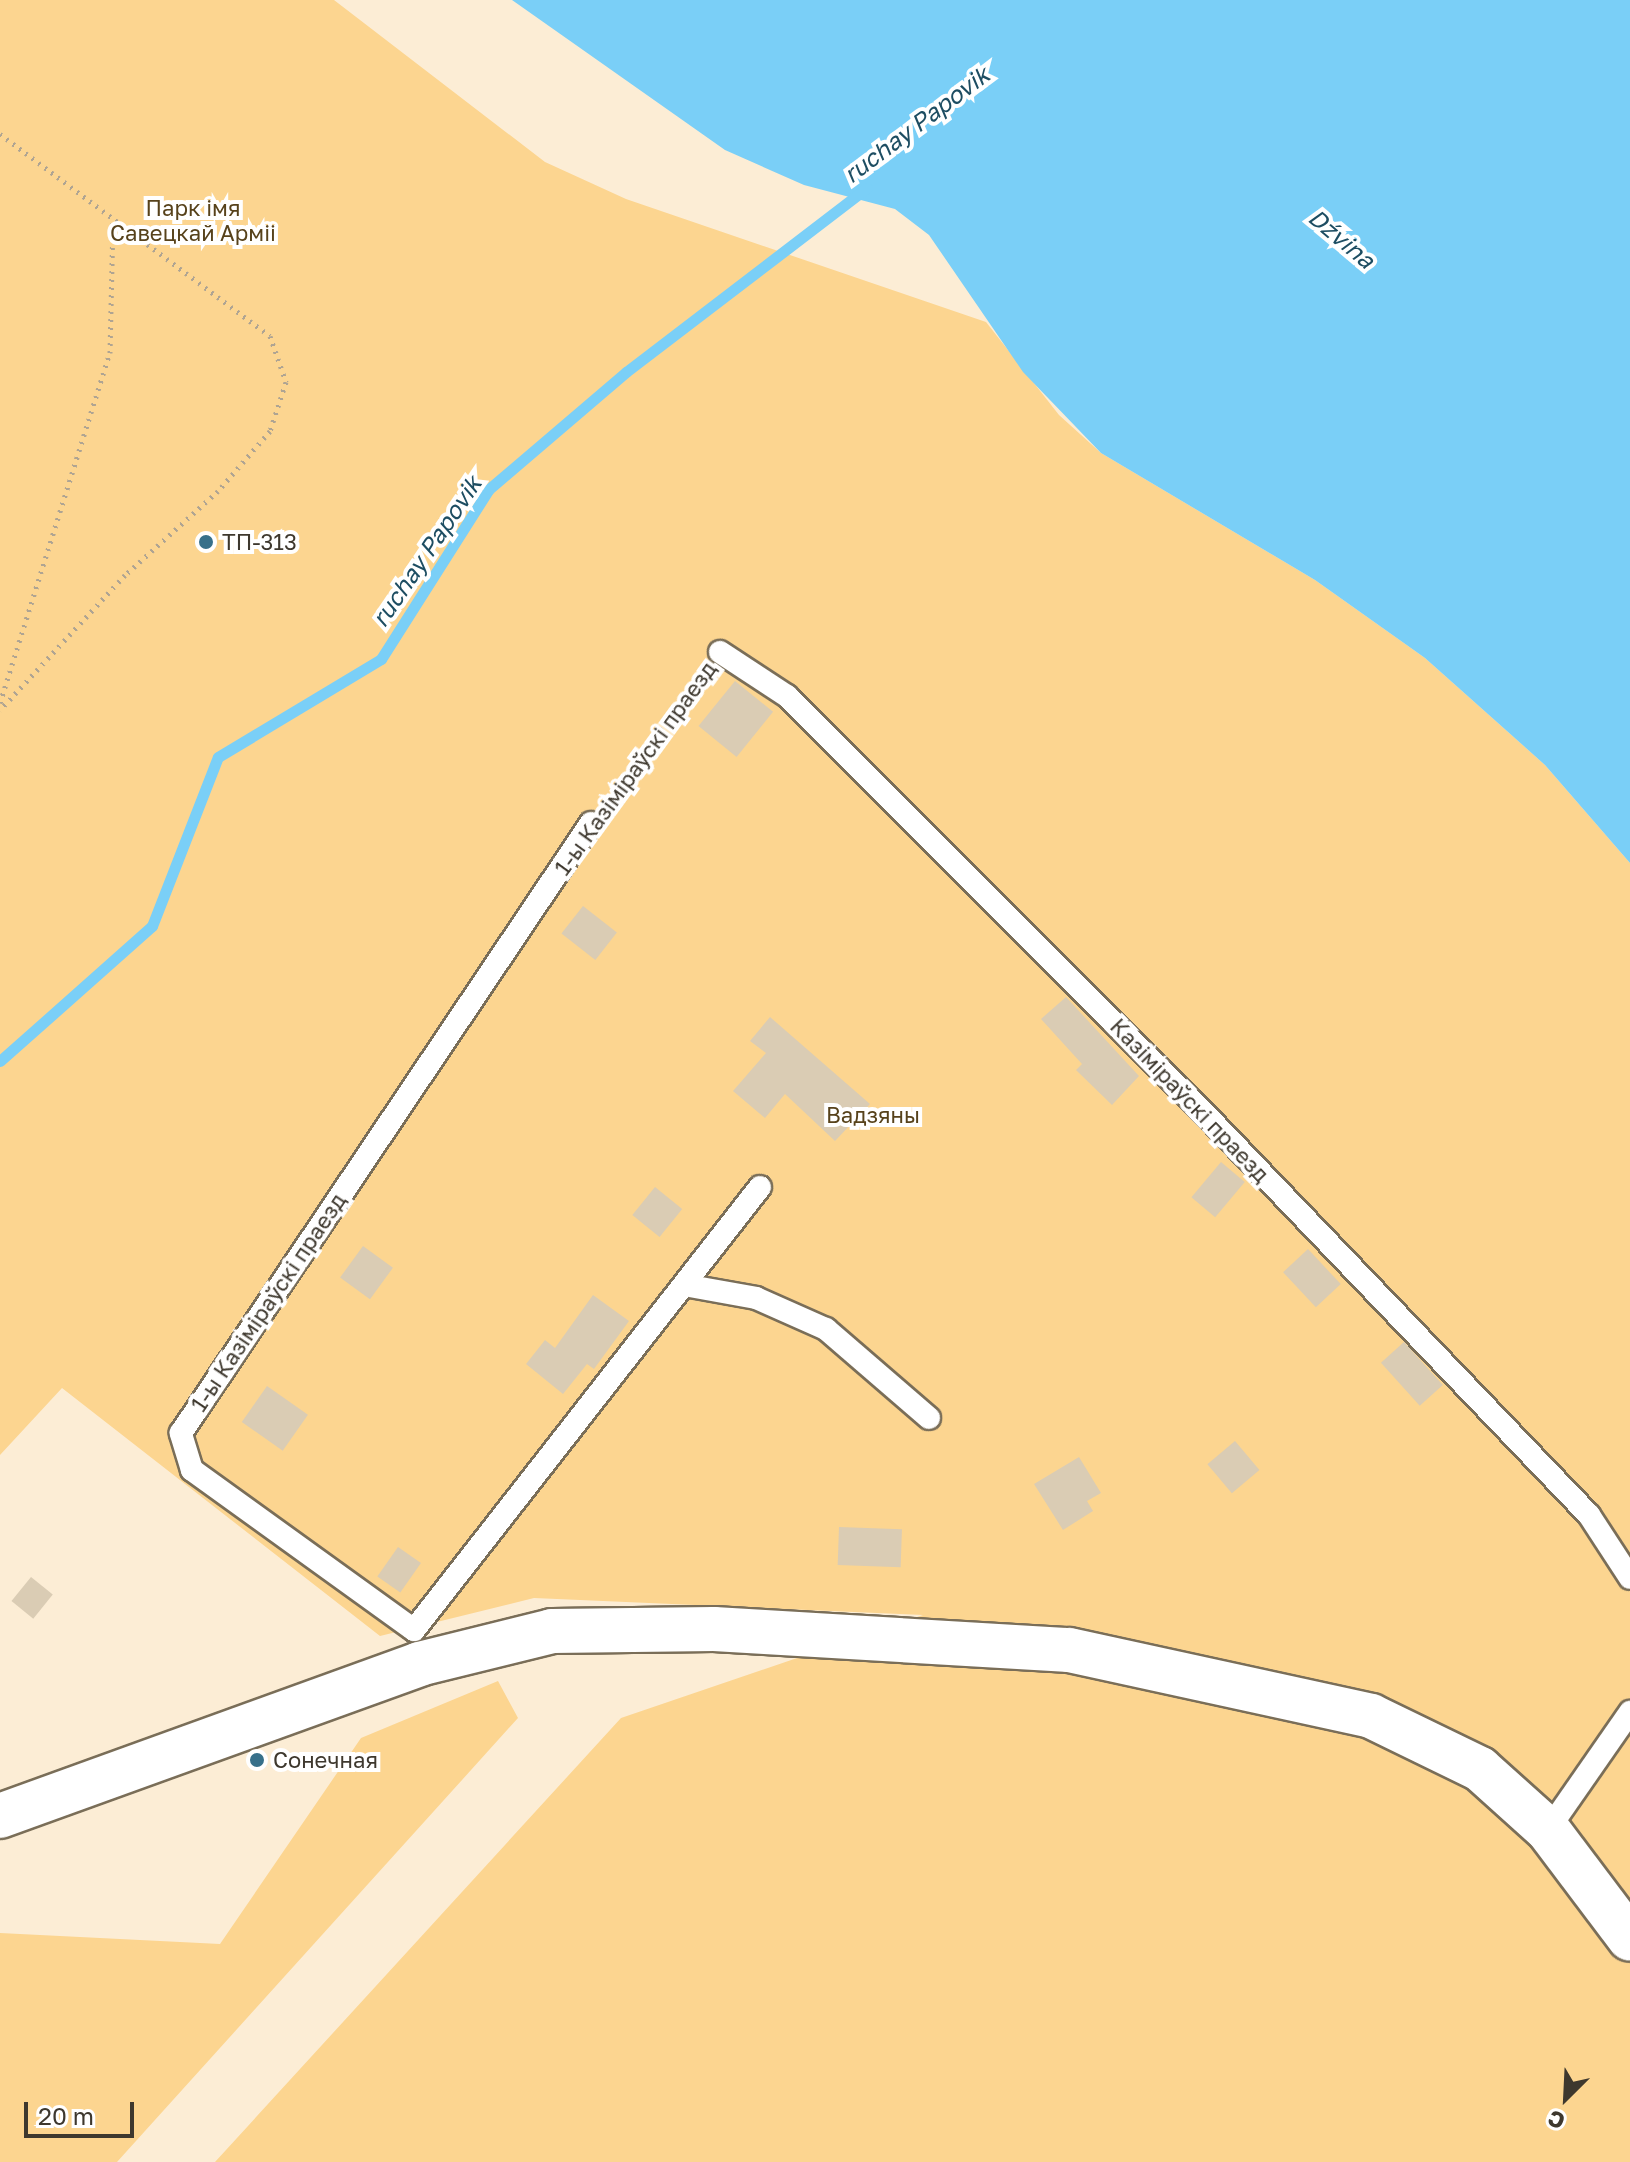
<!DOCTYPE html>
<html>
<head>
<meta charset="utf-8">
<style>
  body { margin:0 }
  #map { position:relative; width:1630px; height:2162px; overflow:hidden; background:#fcedd5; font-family:"Golos Text",sans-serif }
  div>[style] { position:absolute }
  .green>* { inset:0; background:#fcd590 }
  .water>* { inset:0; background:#7acff7 }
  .stream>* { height:11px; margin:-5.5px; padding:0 5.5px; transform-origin:5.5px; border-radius:5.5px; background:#7acff7 }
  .building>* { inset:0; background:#daccb4; transform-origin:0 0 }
  .path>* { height:5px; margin-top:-2.5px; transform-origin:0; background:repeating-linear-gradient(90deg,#afa492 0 2px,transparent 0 8px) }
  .roads { filter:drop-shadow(2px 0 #7a6e58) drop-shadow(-2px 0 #7a6e58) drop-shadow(0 2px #7a6e58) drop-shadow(0 -2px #7a6e58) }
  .service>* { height:22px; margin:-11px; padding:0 11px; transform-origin:11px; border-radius:11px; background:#fff }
  .tertiary>* { height:44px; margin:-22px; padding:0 22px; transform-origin:22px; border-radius:22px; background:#fff }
  .dots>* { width:22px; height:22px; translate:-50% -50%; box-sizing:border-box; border:4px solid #fff; border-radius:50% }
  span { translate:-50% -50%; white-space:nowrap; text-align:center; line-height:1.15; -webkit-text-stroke:8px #fff; paint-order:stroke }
  .park-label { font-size:22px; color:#57421b }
  .poi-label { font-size:22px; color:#3e382e }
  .left { translate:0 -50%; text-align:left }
  .street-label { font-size:22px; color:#3e382e }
  .water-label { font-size:24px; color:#1d4d62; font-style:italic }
  .north { position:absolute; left:1526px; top:2058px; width:80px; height:80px; -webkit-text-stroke:6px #fff; paint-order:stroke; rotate:204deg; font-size:22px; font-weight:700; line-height:32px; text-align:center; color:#3e382e }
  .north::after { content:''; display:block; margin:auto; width:28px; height:36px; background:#3e382e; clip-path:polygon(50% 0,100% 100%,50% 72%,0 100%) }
  .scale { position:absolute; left:24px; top:2102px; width:110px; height:36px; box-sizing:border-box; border:4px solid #3e382e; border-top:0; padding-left:10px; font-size:24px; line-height:28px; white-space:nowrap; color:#3e382e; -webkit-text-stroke:6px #fff; paint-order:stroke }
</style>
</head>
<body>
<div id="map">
  <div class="green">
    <i style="clip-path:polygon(0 0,334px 0,545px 162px,626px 199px,986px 322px,1059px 415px,1101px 453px,1315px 580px,1425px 658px,1545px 765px,1630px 863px,1630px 2162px,215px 2162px,621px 1718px,923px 1615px,534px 1598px,380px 1636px,62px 1388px,0 1455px)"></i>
    <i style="clip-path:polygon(498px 1681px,518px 1718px,117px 2162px,0 2162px,0 1933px,220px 1944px,361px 1738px)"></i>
  </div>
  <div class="water">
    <i style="clip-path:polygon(512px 0,1630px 0,1630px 863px,1545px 765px,1425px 658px,1315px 580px,1101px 453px,1023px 372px,929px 235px,895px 209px,804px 185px,725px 150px)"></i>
  </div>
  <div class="stream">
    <i style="left:0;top:1061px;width:203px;rotate:-41.6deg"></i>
    <i style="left:152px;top:926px;width:181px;rotate:-68.7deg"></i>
    <i style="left:218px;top:757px;width:190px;rotate:-31deg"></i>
    <i style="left:381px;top:659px;width:201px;rotate:-57.6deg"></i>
    <i style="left:489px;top:489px;width:180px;rotate:-40.5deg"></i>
    <i style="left:626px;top:372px;width:303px;rotate:-37.4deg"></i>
  </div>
  <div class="building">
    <i style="left:735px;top:681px;width:49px;height:58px;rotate:39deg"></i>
    <i style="left:583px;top:906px;width:43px;height:35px;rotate:38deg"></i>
    <i style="clip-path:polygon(1066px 997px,1139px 1076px,1112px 1105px,1076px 1070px,1082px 1064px,1041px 1019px)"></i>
    <i style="clip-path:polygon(770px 1017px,870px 1104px,835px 1141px,785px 1094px,765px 1118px,733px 1091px,766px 1053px,750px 1041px)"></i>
    <i style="left:1221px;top:1162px;width:31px;height:46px;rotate:40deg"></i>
    <i style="left:655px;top:1187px;width:35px;height:36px;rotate:39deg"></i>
    <i style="left:363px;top:1246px;width:37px;height:39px;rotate:36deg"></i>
    <i style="left:1308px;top:1249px;width:48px;height:34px;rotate:47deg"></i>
    <i style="clip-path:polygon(593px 1295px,629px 1321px,594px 1369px,587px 1364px,563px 1394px,526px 1364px,545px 1340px,555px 1348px)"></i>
    <i style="left:1404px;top:1342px;width:58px;height:31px;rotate:48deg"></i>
    <i style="left:267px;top:1386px;width:50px;height:44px;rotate:35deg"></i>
    <i style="left:1235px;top:1441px;width:38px;height:36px;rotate:50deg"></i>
    <i style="clip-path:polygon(1079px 1457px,1101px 1493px,1087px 1501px,1093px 1511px,1063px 1530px,1034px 1484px)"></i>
    <i style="left:839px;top:1527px;width:63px;height:38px;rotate:2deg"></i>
    <i style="left:398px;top:1547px;width:28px;height:36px;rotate:35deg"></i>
    <i style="left:31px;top:1577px;width:28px;height:31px;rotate:39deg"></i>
  </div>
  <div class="path">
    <i style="left:0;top:134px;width:337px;rotate:36.8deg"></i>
    <i style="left:270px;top:336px;width:49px;rotate:70.8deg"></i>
    <i style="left:286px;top:382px;width:52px;rotate:108.1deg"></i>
    <i style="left:270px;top:431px;width:79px;rotate:130.9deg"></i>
    <i style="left:218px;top:491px;width:125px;rotate:137.9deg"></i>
    <i style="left:125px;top:575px;width:184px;rotate:132.8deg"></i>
    <i style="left:0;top:703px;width:367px;rotate:-72.6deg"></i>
    <i style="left:110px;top:353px;width:131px;rotate:-88.7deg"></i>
    <i style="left:609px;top:800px;width:158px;rotate:-53deg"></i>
  </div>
  <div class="roads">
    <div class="service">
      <i style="left:720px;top:652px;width:80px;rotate:33.3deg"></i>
      <i style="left:787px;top:696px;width:591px;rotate:45deg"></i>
      <i style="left:1205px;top:1114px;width:555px;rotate:46.24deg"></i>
      <i style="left:1589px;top:1515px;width:75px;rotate:56.9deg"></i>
      <i style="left:684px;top:1285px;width:73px;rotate:10.2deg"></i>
      <i style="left:756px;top:1298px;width:77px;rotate:23.9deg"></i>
      <i style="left:826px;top:1329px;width:136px;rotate:40.8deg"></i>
      <i style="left:414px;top:1630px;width:274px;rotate:-144.2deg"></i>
      <i style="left:192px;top:1470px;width:39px;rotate:-107deg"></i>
      <i style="left:181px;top:1433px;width:735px;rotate:-56.09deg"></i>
      <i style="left:414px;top:1630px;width:562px;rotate:-52.01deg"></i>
      <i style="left:1548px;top:1830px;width:144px;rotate:-55.2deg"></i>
    </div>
    <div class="tertiary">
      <i style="left:0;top:1816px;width:446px;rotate:-19.9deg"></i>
      <i style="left:419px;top:1664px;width:137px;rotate:-13.9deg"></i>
      <i style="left:552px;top:1631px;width:162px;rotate:-0.7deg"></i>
      <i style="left:714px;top:1629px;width:356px;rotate:3.4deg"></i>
      <i style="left:1069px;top:1650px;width:309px;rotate:12.3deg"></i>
      <i style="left:1371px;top:1716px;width:121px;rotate:25.9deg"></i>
      <i style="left:1480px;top:1769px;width:91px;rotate:41.9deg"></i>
      <i style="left:1548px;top:1830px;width:136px;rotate:53deg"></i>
    </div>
  </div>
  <div class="dots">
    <i style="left:206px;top:542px;background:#37708a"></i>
    <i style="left:257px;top:1760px;background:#37708a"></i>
  </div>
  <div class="park-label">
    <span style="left:193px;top:220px">Парк імя<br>Савецкай Арміі</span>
    <span style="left:873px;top:1115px">Вадзяны</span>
  </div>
  <div class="poi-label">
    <span class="left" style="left:222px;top:542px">ТП-313</span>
    <span class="left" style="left:273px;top:1760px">Сонечная</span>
  </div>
  <div class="street-label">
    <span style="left:635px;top:768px;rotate:-54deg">1-ы Казіміраўскі праезд</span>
    <span style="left:1190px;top:1100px;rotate:46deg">Казіміраўскі праезд</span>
    <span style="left:268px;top:1302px;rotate:-56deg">1-ы Казіміраўскі праезд</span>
  </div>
  <div class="water-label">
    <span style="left:916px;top:124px;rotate:-37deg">ruchay Papovik</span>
    <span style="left:1342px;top:238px;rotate:40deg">Dźvina</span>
    <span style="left:426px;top:551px;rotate:-56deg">ruchay Papovik</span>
  </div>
  <div class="north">С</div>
  <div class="scale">20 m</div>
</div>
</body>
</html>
